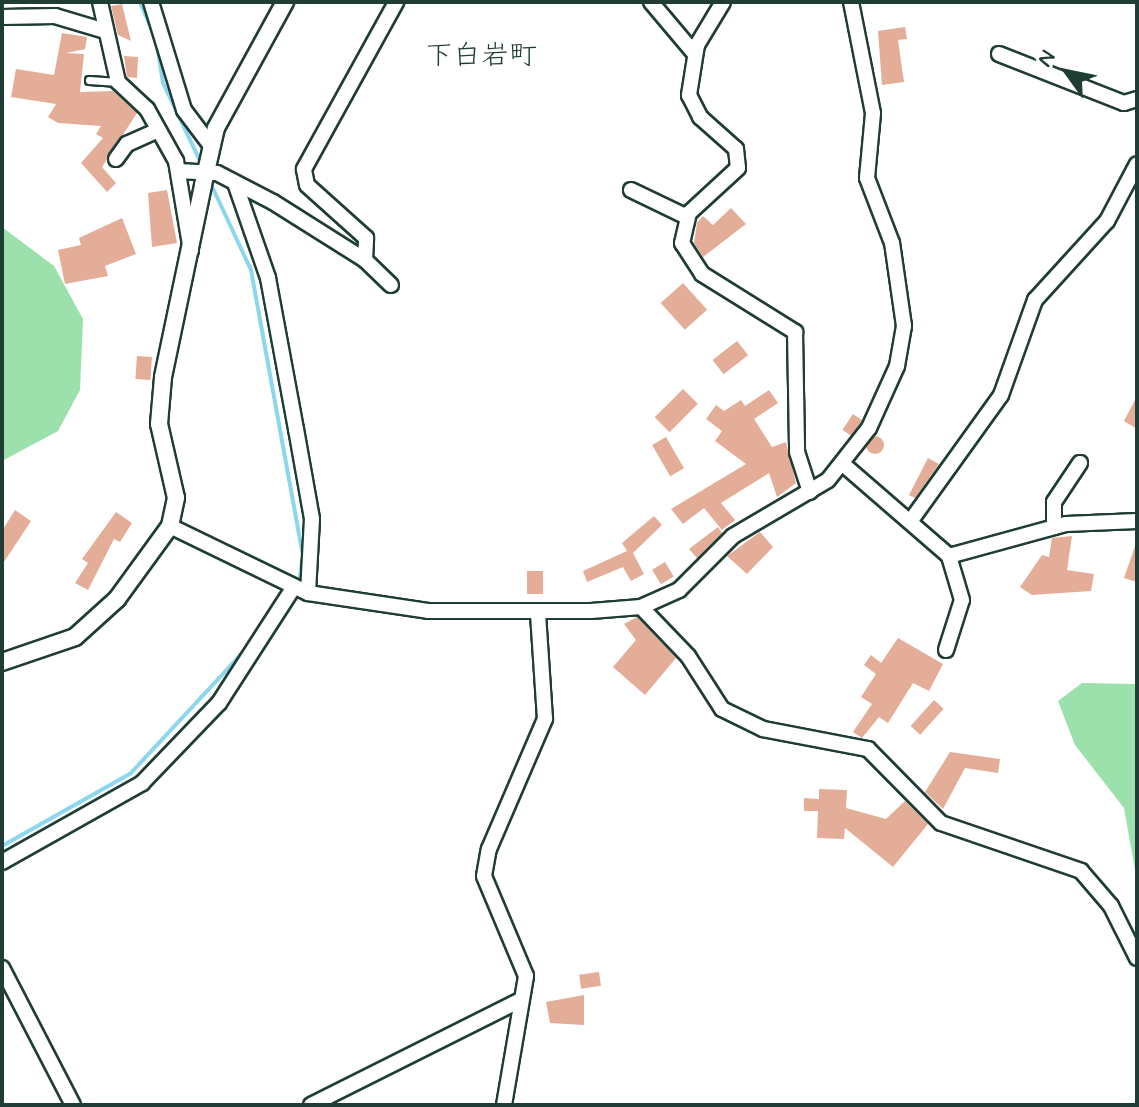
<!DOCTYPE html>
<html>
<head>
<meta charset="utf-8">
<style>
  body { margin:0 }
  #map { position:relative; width:1139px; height:1107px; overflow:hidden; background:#fff; font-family:Mynerve,"Klee One",sans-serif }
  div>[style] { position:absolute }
  .green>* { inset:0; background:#9ce0ab }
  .stream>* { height:4px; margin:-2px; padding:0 2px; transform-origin:2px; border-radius:2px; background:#8cd7ed }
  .building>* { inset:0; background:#e3ad98; transform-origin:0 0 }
  .round { border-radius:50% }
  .roads { filter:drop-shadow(2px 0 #1f3d34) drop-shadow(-2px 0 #1f3d34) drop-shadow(0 2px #1f3d34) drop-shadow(0 -2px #1f3d34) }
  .service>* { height:7px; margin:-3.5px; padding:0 3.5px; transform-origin:3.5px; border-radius:3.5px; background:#fff }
  .minor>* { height:14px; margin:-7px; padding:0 7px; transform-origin:7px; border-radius:7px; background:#fff }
  .tertiary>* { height:16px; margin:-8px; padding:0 8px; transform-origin:8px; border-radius:8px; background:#fff }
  span { translate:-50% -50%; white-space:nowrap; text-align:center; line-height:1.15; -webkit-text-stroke:6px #fff; paint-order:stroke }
  .quarter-label { font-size:28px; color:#1f3d34 }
  .frame { position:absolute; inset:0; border:4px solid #1f3d34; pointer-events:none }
  .north { position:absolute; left:1027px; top:32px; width:80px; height:80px; -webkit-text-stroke:6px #fff; paint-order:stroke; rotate:303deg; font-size:22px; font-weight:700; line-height:32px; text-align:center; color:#1f3d34 }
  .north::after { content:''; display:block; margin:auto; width:28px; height:36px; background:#1f3d34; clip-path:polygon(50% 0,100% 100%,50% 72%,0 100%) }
</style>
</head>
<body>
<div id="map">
  <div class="green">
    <i style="clip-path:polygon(2px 227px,54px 266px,83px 319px,80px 390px,58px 431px,2px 461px)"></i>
    <i style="clip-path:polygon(1082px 683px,1137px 684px,1137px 881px,1124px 808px,1075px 745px,1058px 701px)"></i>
  </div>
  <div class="stream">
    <i style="left:140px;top:2px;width:38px;rotate:67deg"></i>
    <i style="left:157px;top:45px;width:38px;rotate:81deg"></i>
    <i style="left:163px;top:83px;width:89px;rotate:64.6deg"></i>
    <i style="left:210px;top:182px;width:97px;rotate:65deg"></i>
    <i style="left:251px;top:270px;width:290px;rotate:79.7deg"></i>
    <i style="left:303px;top:555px;width:28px;rotate:98deg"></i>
    <i style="left:2px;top:846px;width:147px;rotate:-29.4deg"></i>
    <i style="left:130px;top:774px;width:171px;rotate:-47.1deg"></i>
  </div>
  <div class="building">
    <i style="clip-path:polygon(122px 4px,131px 41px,118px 35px,111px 6px)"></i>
    <i style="clip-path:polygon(905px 27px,907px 39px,898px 40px,904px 82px,882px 85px,878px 31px)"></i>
    <i style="clip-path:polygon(62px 33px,87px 37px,85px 49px,66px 53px,84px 54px,80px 92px,113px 91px,137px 113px,102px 167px,116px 183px,107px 192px,81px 163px,103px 138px,96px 134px,101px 126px,58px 123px,48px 117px,56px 104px,11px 97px,16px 69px,54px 75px)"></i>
    <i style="clip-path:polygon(124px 56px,138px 57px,137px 78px,127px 77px)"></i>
    <i style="clip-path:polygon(167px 190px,177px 243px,152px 247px,148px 193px)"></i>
    <i style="clip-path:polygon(731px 208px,746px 224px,703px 257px,694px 243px,697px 223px,703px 216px,713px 225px)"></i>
    <i style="clip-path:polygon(122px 218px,136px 254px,105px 266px,108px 276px,65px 284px,58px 250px,81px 245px,79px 238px)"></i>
    <i style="left:683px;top:283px;width:36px;height:30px;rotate:48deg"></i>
    <i style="left:737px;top:341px;width:18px;height:31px;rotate:52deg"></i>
    <i style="left:137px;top:356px;width:15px;height:23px;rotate:4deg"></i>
    <i style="left:683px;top:389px;width:21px;height:40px;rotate:45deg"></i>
    <i style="clip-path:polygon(769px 390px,778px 403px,754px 419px,772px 447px,786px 442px,796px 483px,777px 497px,769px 473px,721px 503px,735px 520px,722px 530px,704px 508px,683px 524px,671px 509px,746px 464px,715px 441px,722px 431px,706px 419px,716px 405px,724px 411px,741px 400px,745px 406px)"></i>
    <i style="clip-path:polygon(1137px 396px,1137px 429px,1124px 421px)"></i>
    <i style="left:853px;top:414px;width:11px;height:19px;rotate:34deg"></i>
    <i class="round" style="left:866px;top:436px;width:18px;height:18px"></i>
    <i style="left:666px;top:437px;width:36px;height:16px;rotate:60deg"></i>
    <i style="clip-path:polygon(928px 458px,939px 464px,915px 498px,909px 495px)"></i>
    <i style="clip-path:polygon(15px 510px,31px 521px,2px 565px,2px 531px)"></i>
    <i style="clip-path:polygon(116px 512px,132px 523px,120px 542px,114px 539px,88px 590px,75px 583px,88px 563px,82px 559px)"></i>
    <i style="clip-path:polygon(654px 516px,662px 525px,633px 553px,644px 574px,631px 581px,623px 567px,587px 582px,583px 571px,627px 551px,622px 543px)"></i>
    <i style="clip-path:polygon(718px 527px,722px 533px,697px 558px,689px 549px)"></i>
    <i style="clip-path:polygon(760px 532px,773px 547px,747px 574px,727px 556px)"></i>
    <i style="clip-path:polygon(1072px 536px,1067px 570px,1094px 574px,1091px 591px,1032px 595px,1020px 587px,1042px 555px,1049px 557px,1052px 538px)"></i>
    <i style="clip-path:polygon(1135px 546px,1137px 547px,1137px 582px,1124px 578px)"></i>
    <i style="left:665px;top:562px;width:17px;height:15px;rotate:59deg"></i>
    <i style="left:527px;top:571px;width:16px;height:23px"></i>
    <i style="clip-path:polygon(637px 617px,676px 658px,645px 695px,613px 667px,636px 640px,624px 624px)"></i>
    <i style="clip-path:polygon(898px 638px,943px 664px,929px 691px,913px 683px,888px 723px,879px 717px,862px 738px,853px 732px,872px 704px,861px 697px,876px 674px,864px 665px,871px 655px,881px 663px)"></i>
    <i style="left:934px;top:700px;width:13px;height:35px;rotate:42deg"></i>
    <i style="clip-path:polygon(950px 752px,1000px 759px,998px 773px,965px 768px,943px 809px,925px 792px)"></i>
    <i style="clip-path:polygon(819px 789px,847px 790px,846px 808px,886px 819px,905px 801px,928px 824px,893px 867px,845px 828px,844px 839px,817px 838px,818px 811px,804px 811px,804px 798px,819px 799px)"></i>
    <i style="left:599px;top:972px;width:14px;height:20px;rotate:82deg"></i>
    <i style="clip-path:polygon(584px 995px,584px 1025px,550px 1023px,546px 1002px)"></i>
  </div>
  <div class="roads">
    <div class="service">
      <i style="left:89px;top:80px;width:29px;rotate:4deg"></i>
    </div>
    <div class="minor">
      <i style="left:100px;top:2px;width:82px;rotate:77.3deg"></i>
      <i style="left:118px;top:82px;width:40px;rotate:43deg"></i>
      <i style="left:147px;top:109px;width:60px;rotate:60.9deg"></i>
      <i style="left:176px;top:161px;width:91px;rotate:80.5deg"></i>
      <i style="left:151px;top:2px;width:113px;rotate:73deg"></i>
      <i style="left:184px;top:110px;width:46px;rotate:52.9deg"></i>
      <i style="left:651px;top:2px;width:68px;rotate:49.8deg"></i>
      <i style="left:723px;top:2px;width:50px;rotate:121.2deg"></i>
      <i style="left:697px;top:45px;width:51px;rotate:99.1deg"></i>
      <i style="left:689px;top:95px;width:25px;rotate:63deg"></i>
      <i style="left:700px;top:117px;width:48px;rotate:41.6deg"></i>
      <i style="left:736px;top:149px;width:19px;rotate:84deg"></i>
      <i style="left:738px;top:168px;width:67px;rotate:137.4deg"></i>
      <i style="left:689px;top:213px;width:31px;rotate:103deg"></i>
      <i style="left:682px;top:243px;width:37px;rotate:57deg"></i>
      <i style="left:702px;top:274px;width:110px;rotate:31.9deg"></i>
      <i style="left:795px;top:332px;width:120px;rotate:89deg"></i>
      <i style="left:797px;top:452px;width:42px;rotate:72deg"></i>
      <i style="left:2px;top:17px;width:53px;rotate:-1.1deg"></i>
      <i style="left:55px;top:16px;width:49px;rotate:16.6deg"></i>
      <i style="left:999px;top:54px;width:134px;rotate:21.4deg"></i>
      <i style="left:1124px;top:103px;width:14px;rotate:-17deg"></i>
      <i style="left:116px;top:159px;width:19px;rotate:-54deg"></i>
      <i style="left:127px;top:144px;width:34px;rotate:-24deg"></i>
      <i style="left:178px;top:171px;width:39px;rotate:3deg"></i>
      <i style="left:217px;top:173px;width:63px;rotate:27.4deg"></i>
      <i style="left:273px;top:202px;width:109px;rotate:32.2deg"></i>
      <i style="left:365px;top:260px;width:36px;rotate:44deg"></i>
      <i style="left:235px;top:183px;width:101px;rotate:70.8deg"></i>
      <i style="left:268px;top:278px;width:154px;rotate:79.5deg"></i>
      <i style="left:296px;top:429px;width:91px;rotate:79.9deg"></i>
      <i style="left:312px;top:519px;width:74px;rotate:93.1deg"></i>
      <i style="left:631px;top:190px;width:62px;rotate:25.7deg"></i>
      <i style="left:365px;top:260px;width:22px;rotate:-87deg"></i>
      <i style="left:366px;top:238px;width:79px;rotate:-138.1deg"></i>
      <i style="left:307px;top:185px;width:16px;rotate:-101deg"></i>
      <i style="left:304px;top:169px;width:191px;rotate:-61.1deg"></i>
      <i style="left:844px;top:465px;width:139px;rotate:40.9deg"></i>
      <i style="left:949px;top:556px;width:121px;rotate:-15.3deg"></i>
      <i style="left:1066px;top:524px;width:71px;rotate:-2.4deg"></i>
      <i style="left:912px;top:519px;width:153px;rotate:-54.3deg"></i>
      <i style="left:1001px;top:395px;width:101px;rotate:-70.3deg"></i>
      <i style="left:1035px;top:300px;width:107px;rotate:-47.7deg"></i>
      <i style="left:1107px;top:221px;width:64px;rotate:-62.2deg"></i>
      <i style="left:170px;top:526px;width:153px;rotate:25.9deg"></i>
      <i style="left:308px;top:593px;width:121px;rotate:8.5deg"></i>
      <i style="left:428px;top:611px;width:163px"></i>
      <i style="left:591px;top:611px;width:50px;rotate:-4.6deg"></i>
      <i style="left:641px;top:607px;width:42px;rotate:-24.1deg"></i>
      <i style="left:679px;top:590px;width:76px;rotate:-45deg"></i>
      <i style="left:733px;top:536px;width:110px;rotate:-30.5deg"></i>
      <i style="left:828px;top:480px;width:66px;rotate:-51.7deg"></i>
      <i style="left:869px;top:428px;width:68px;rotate:-65.7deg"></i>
      <i style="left:897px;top:366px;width:41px;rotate:-80.1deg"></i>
      <i style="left:904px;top:326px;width:84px;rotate:-98.2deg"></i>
      <i style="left:892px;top:243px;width:70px;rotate:-111deg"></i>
      <i style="left:867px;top:178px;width:65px;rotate:-84.7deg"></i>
      <i style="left:873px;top:113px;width:113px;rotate:-101.2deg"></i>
      <i style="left:1054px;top:527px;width:25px;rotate:-90deg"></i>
      <i style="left:1054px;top:502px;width:47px;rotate:-56.3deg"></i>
      <i style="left:641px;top:607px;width:68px;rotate:46.2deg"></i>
      <i style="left:688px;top:656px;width:63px;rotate:57.3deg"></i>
      <i style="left:722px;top:709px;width:46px;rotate:26deg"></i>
      <i style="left:763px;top:729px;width:107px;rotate:10.8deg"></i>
      <i style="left:868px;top:749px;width:104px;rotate:45.4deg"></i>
      <i style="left:941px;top:823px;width:148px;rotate:18.9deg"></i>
      <i style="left:1081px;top:871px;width:46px;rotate:49.4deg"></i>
      <i style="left:1111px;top:906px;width:58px;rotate:63.4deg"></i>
      <i style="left:946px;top:650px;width:52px;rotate:-72.3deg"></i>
      <i style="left:962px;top:600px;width:46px;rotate:-106.5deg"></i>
      <i style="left:2px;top:862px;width:161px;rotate:-29.4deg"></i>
      <i style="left:142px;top:783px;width:111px;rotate:-46.1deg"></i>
      <i style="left:219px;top:703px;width:137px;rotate:-57.2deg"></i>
      <i style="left:2px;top:968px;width:154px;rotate:62.6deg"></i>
      <i style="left:311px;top:1105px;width:235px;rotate:-26.6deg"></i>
      <i style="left:504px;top:1105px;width:131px;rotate:-80.3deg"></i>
      <i style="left:526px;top:976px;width:108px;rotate:-112.8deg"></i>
      <i style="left:484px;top:876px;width:27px;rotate:-80deg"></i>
      <i style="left:489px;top:849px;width:142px;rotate:-66.7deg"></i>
      <i style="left:545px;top:719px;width:106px;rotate:-93.8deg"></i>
    </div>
    <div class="tertiary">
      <i style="left:2px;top:662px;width:77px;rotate:-18.9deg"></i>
      <i style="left:75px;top:637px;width:57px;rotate:-42.1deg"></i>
      <i style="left:117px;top:599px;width:90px;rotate:-54deg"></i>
      <i style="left:170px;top:526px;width:29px;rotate:-78deg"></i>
      <i style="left:176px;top:498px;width:76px;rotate:-102.9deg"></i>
      <i style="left:159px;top:424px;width:47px;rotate:-85.1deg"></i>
      <i style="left:163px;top:377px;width:196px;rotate:-78.2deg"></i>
      <i style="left:203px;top:185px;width:58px;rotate:-77.2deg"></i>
      <i style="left:216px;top:128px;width:144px;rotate:-61.3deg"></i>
    </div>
  </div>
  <div class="quarter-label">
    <span style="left:481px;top:57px">下白岩町</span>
  </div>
  <div class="frame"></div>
  <div class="north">N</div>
</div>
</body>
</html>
